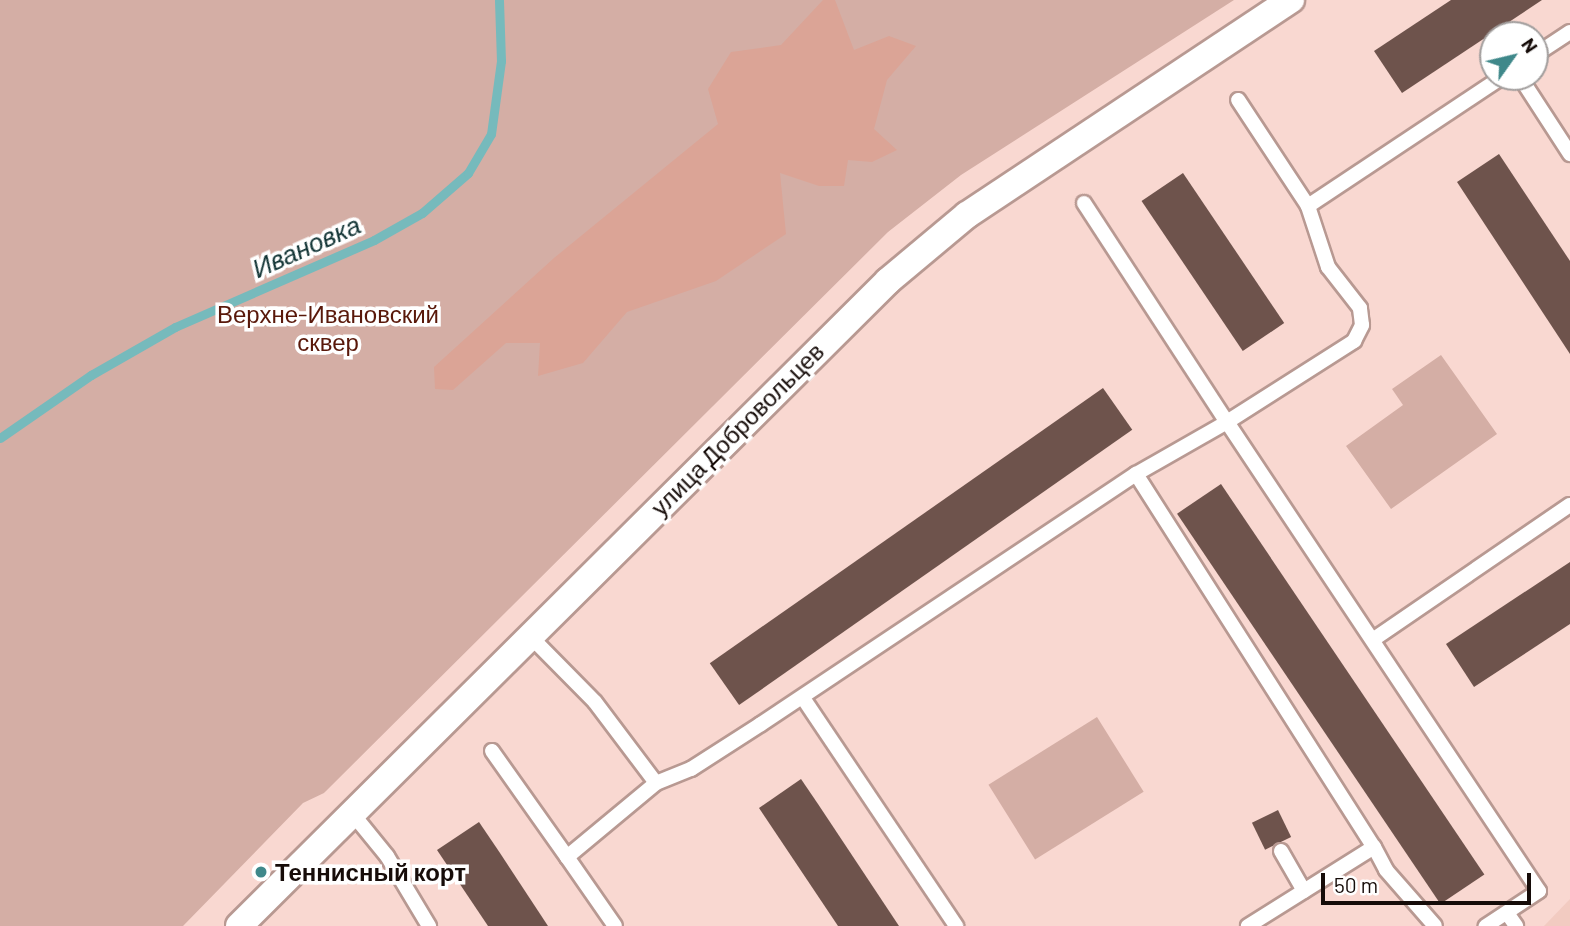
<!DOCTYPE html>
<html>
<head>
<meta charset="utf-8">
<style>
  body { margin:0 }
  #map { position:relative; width:1570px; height:926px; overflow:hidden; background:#f9d8d1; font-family:Barlow,sans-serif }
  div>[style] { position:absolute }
  .built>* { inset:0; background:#f2cbc1 }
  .green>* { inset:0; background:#d4aea5; transform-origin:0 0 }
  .forest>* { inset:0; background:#dba496 }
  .stream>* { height:9px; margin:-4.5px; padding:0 4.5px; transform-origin:4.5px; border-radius:4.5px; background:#76babc }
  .building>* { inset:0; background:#6e534c; transform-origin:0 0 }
  .roads { filter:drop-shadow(2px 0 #b89992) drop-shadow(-2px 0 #b89992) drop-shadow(0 2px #b89992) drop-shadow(0 -2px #b89992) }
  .service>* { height:14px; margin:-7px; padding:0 7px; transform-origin:7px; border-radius:7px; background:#fff }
  .minor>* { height:26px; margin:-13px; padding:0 13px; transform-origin:13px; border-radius:13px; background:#fff }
  .dots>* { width:19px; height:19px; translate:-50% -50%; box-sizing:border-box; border:4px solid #fff; border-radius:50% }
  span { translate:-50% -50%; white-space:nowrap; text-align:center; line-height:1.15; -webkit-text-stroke:7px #fff; paint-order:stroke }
  .park-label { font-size:24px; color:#59180a }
  .street-label { font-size:24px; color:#160c09 }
  .poi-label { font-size:24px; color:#160c09; font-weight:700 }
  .left { translate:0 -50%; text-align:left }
  .water-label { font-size:26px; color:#123435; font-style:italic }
  .north { position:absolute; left:1479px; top:21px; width:70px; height:70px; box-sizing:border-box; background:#fff; border:2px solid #a29e9d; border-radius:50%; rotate:56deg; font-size:19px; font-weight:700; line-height:28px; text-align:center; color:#160c09 }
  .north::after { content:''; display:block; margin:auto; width:24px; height:32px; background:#3f888a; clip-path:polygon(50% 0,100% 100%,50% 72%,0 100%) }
  .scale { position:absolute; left:1321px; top:873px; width:210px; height:32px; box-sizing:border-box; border:4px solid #160c09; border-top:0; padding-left:9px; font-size:21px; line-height:24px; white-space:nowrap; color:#160c09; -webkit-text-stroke:5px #fff; paint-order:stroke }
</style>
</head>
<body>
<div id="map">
  <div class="built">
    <i style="clip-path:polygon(1570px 899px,1570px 926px,1544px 926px)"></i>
  </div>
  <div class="green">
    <i style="clip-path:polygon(0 0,1234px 0,961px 175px,888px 232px,324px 793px,303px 803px,183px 926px,0 926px)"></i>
    <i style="clip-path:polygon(1441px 355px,1497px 434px,1391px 509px,1346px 446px,1403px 405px,1392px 389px)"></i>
    <i style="left:1097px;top:717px;width:88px;height:128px;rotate:58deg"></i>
  </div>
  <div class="forest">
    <i style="clip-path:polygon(823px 0,835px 0,854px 50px,889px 36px,916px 46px,887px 80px,874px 129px,897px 150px,872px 162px,848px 160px,844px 186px,819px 186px,780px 173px,786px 234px,716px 281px,627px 312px,583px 363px,538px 376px,540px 343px,506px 343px,453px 390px,435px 389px,434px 367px,554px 258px,718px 124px,708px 89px,731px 52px,781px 45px)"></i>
  </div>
  <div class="stream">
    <i style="left:0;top:438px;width:111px;rotate:-34.7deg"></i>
    <i style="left:91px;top:375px;width:97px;rotate:-29.7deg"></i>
    <i style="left:175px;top:327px;width:217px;rotate:-23.6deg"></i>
    <i style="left:374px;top:240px;width:55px;rotate:-29.4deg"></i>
    <i style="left:422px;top:213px;width:61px;rotate:-41deg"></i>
    <i style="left:468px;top:173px;width:45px;rotate:-59.5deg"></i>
    <i style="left:491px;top:134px;width:74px;rotate:-82.2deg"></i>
    <i style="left:501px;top:61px;width:61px;rotate:-91.9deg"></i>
  </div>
  <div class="building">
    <i style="clip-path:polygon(1451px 0,1542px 0,1402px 93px,1374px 51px)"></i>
    <i style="clip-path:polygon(1499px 154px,1570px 261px,1570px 354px,1457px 182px)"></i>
    <i style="left:1183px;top:173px;width:181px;height:50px;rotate:56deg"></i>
    <i style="left:1103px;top:388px;width:51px;height:480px;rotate:55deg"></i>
    <i style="left:1221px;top:484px;width:471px;height:53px;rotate:56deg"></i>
    <i style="clip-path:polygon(1570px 562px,1570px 624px,1474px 687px,1446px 644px)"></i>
    <i style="clip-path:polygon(801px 779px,818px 804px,899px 926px,838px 926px,759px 808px)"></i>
    <i style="left:1278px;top:810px;width:30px;height:29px;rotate:64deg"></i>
    <i style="clip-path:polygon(479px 822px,500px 853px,548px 926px,488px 926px,437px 850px)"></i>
  </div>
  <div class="roads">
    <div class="service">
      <i style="left:1535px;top:55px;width:42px;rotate:-33.3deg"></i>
      <i style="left:1520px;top:77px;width:92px;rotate:57deg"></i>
      <i style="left:1084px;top:203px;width:262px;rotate:56.9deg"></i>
      <i style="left:1227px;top:422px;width:151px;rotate:-32.5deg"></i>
      <i style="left:1354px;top:341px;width:18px;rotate:-63deg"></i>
      <i style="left:1362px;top:325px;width:17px;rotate:-97deg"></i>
      <i style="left:1360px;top:308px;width:52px;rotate:-128deg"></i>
      <i style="left:1328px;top:267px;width:64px;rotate:-108.2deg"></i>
      <i style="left:1308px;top:206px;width:127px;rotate:-123.4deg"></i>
      <i style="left:1308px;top:206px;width:233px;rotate:-33.6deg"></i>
      <i style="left:1136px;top:474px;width:442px;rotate:57.5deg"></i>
      <i style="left:1374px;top:847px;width:149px;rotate:147.9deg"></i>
      <i style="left:528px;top:634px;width:95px;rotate:45.4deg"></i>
      <i style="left:595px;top:702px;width:101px;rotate:53deg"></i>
      <i style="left:656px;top:783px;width:38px;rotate:-22deg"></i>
      <i style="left:691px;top:769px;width:83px;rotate:-32.7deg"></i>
      <i style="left:761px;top:724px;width:451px;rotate:-33.7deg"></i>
      <i style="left:1136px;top:474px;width:105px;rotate:-29.7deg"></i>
      <i style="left:1227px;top:422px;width:563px;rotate:56.37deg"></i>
      <i style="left:1539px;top:891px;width:64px;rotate:146.6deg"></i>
      <i style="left:1374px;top:639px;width:237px;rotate:-34.4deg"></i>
      <i style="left:803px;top:698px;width:275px;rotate:56.1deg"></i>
      <i style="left:492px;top:751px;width:130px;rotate:54.7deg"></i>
      <i style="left:352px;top:813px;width:55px;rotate:50.9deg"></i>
      <i style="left:387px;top:856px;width:82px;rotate:59deg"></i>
      <i style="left:1374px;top:847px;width:26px;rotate:62deg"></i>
      <i style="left:1386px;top:870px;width:74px;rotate:48.8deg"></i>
      <i style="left:1281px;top:851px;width:46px;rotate:60.1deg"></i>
      <i style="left:1507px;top:913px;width:16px;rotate:55deg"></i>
      <i style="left:615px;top:926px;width:84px;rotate:-124.8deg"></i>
      <i style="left:567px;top:857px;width:116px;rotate:-39.7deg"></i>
    </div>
    <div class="minor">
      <i style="left:239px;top:926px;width:915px;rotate:-44.82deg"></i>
      <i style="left:888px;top:281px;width:103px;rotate:-39.9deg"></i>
      <i style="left:967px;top:215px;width:389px;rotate:-33.6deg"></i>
    </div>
  </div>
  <div class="dots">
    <i style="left:261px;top:872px;background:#3f888a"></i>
  </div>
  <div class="park-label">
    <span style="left:328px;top:328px">Верхне-Ивановский<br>сквер</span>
  </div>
  <div class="street-label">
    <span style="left:737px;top:429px;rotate:-45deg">улица Добровольцев</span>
  </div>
  <div class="poi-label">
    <span class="left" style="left:275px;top:872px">Теннисный корт</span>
  </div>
  <div class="water-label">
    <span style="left:306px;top:246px;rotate:-24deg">Ивановка</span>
  </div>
  <div class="north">N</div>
  <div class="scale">50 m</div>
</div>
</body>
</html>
